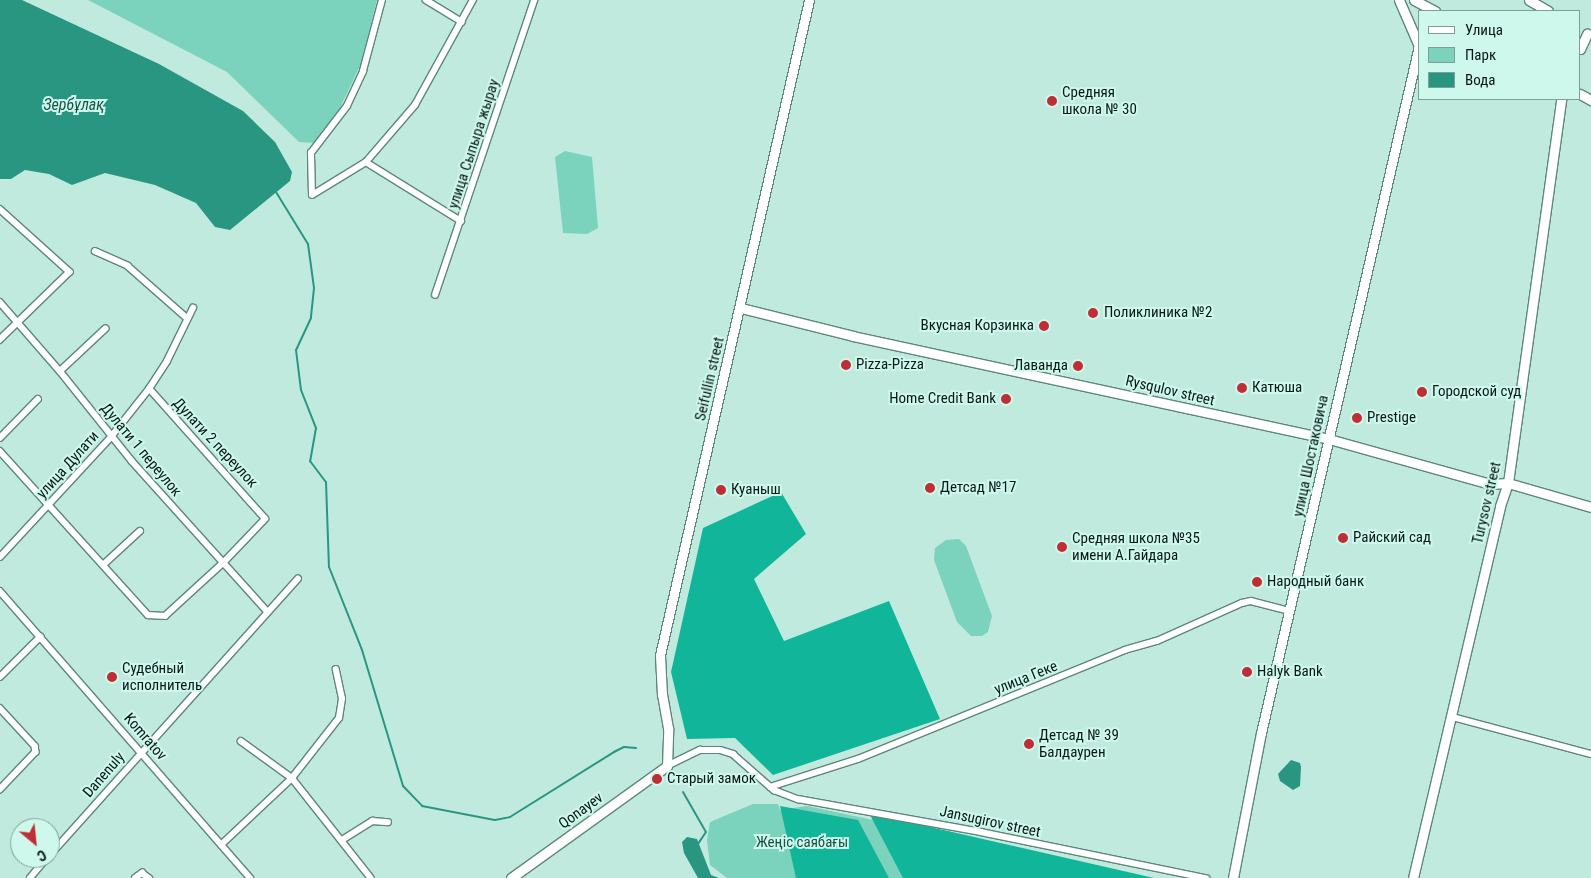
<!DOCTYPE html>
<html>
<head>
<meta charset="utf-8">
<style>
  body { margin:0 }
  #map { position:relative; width:1591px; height:878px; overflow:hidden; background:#c1eadf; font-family:"Roboto Condensed",sans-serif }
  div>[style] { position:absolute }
  .green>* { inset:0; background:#7bd2bd }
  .forest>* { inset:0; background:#11b69a }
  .water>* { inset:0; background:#299681 }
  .stream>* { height:2px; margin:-1px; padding:0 1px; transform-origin:1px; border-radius:1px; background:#299681 }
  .roads { filter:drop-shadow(1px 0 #5f867c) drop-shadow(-1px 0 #5f867c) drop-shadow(0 1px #5f867c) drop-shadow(0 -1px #5f867c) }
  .street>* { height:5.5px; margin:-2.75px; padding:0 2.75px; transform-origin:2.75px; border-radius:2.75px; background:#fff }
  .secondary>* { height:9px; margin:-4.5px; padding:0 4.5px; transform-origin:4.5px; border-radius:4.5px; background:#fff }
  .dots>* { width:14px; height:14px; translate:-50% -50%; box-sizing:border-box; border:2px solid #cef8ec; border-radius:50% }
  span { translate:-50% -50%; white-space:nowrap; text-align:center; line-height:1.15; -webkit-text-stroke:4px #cef8ec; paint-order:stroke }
  .poi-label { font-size:15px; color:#081814 }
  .left { translate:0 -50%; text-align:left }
  .right { translate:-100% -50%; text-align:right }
  .street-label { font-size:15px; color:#081814 }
  .park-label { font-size:15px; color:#175146 }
  .water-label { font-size:16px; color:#195347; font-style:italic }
  .legend { position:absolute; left:1418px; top:10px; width:162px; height:90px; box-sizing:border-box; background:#cef8ec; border:1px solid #7f9e96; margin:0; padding:6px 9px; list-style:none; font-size:15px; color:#081814 }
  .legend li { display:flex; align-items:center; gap:10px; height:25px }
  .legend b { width:25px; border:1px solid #7f9e96 }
  .north { position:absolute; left:10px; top:818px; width:50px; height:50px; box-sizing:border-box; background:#cef8ec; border:1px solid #7f9e96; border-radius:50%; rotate:152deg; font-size:14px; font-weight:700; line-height:20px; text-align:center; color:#081814 }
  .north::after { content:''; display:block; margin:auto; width:18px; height:22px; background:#be2e34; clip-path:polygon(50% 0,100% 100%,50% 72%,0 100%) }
</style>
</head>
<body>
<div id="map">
  <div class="green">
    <i style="clip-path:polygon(88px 0,377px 0,361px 64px,338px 112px,316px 143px,299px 142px,227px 72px)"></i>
    <i style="clip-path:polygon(565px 151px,592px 157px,598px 228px,587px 234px,563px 233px,555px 157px)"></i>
    <i style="clip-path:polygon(959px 539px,966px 546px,992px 616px,988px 632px,982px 636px,971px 636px,957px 622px,934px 560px,935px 548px,946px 540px)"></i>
    <i style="clip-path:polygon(753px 804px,778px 804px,780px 810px,807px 806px,1149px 878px,727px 878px,710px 865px,707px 840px,710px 822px)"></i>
  </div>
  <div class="forest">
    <i style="clip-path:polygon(781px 492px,806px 534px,754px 579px,784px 641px,889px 601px,940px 719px,773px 775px,735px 738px,687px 739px,671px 672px,703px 528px)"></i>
    <i style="clip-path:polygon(780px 806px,858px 820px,889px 878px,796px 878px)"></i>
    <i style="clip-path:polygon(869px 813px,1154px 878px,903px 878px)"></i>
  </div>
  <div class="water">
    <i style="clip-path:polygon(0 0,22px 0,159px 64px,243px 111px,275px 142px,292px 172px,290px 181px,230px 230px,215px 227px,196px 203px,155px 185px,105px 173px,72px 185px,49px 174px,25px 170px,11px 179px,0 179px)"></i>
    <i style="clip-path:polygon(1291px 760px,1300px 763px,1301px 767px,1300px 786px,1293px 790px,1280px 781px,1278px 774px)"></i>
    <i style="clip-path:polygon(687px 837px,697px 839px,711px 875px,719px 878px,698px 878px,684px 853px,682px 842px)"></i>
  </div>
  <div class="stream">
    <i style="left:276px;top:192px;width:61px;rotate:58.4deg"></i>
    <i style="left:308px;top:244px;width:44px;rotate:82.2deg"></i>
    <i style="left:314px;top:288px;width:30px;rotate:96deg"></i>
    <i style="left:311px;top:318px;width:35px;rotate:115deg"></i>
    <i style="left:296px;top:350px;width:40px;rotate:82.9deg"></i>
    <i style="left:301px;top:390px;width:41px;rotate:68.5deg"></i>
    <i style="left:316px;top:428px;width:34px;rotate:100deg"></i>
    <i style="left:310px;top:461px;width:26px;rotate:53deg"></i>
    <i style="left:326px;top:482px;width:85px;rotate:88deg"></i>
    <i style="left:329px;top:567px;width:89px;rotate:68.3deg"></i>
    <i style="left:362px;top:650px;width:142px;rotate:73.2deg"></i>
    <i style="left:403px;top:786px;width:28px;rotate:46deg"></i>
    <i style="left:422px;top:806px;width:74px;rotate:10.9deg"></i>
    <i style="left:495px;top:820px;width:15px;rotate:-11deg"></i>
    <i style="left:510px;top:817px;width:123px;rotate:-32deg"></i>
    <i style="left:614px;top:752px;width:11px;rotate:-27deg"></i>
    <i style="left:624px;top:747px;width:12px;rotate:5deg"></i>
    <i style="left:683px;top:792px;width:46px;rotate:60.1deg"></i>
    <i style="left:706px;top:832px;width:14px;rotate:124deg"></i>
  </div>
  <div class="roads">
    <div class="street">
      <i style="left:426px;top:0;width:42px;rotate:31.4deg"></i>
      <i style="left:366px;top:162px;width:112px;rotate:31.8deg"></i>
      <i style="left:312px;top:195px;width:63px;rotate:-31.4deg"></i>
      <i style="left:366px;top:162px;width:75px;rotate:-49.3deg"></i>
      <i style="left:415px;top:105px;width:120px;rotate:-61.1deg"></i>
      <i style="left:312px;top:195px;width:42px;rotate:-91.4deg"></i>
      <i style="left:311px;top:153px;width:59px;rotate:-52.5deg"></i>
      <i style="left:347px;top:106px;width:38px;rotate:-65deg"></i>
      <i style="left:363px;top:71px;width:73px;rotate:-75deg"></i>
      <i style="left:0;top:209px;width:94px;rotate:42deg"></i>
      <i style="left:70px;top:272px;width:98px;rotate:135.8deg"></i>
      <i style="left:95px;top:251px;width:36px;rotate:24deg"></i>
      <i style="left:128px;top:266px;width:79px;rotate:41.4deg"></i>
      <i style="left:435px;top:295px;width:311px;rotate:-71.4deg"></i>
      <i style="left:0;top:302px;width:91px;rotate:49deg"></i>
      <i style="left:60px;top:371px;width:115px;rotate:51.3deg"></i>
      <i style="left:132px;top:461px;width:202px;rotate:48deg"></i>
      <i style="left:60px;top:371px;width:62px;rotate:-43deg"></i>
      <i style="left:0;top:438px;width:54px;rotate:-45.7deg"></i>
      <i style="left:0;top:451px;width:221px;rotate:47.9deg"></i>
      <i style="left:148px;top:615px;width:17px;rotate:3deg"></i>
      <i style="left:165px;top:616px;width:79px;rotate:-42.4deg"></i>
      <i style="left:223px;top:563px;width:61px;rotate:-46.3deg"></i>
      <i style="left:265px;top:519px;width:174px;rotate:-131.7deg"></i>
      <i style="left:0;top:557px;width:163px;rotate:-47.2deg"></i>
      <i style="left:111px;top:437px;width:61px;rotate:-51.6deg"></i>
      <i style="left:149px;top:389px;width:33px;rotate:-57deg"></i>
      <i style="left:167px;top:361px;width:59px;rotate:-63.9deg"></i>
      <i style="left:103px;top:565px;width:50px;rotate:-42.6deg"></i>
      <i style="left:0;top:591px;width:381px;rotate:48.9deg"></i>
      <i style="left:0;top:677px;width:57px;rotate:-45deg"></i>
      <i style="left:0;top:708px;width:52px;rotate:47.4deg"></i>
      <i style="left:35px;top:746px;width:6px;rotate:81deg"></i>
      <i style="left:36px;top:752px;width:52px;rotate:133.5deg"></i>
      <i style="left:1453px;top:717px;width:143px;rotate:15deg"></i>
      <i style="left:241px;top:741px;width:63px;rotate:36deg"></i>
      <i style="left:292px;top:778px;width:127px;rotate:51.7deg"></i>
      <i style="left:667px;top:766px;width:37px;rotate:-26deg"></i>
      <i style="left:700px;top:750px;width:20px"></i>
      <i style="left:720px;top:750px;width:14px;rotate:17deg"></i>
      <i style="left:733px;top:754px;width:55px;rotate:41.3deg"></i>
      <i style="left:774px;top:790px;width:26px;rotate:21deg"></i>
      <i style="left:798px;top:799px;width:186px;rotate:10.2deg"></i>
      <i style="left:981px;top:832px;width:230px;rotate:11.6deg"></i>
      <i style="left:770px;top:787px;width:92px;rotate:-17.7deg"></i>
      <i style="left:858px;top:759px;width:288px;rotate:-22.2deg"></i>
      <i style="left:1125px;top:650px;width:33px;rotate:-16deg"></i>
      <i style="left:1157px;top:641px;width:93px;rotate:-24.1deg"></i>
      <i style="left:1242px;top:603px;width:9px;rotate:-13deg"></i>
      <i style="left:1251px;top:601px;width:40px;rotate:14.4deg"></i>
      <i style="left:342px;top:840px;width:36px;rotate:-32deg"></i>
      <i style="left:372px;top:821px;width:16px;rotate:4deg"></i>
      <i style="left:221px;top:845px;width:98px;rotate:-43.3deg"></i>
      <i style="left:292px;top:778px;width:76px;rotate:-51.9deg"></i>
      <i style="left:339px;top:718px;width:19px;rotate:-81deg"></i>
      <i style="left:342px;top:699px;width:30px;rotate:-102deg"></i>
      <i style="left:50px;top:855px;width:371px;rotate:-48.1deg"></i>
      <i style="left:30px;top:878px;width:26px;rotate:-50deg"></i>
      <i style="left:135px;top:878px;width:9px;rotate:-36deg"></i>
      <i style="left:142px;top:873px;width:9px;rotate:36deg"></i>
    </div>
    <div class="secondary">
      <i style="left:1399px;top:0;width:50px;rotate:66.5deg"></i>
      <i style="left:1414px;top:0;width:24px;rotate:28deg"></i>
      <i style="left:1529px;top:0;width:22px;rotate:30deg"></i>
      <i style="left:1580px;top:49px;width:17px;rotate:-65deg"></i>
      <i style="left:1580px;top:94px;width:13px;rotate:29deg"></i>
      <i style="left:741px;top:308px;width:115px;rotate:14deg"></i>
      <i style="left:853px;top:336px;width:487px;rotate:12.2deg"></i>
      <i style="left:1329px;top:439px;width:167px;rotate:15.6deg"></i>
      <i style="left:1490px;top:484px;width:18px;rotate:-3deg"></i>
      <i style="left:1508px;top:483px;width:86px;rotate:16.1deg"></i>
      <i style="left:511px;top:878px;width:192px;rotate:-35.7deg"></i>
      <i style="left:667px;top:766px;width:38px;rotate:-88deg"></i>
      <i style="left:668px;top:728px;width:34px;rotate:-100deg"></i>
      <i style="left:662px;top:695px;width:40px;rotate:-92.9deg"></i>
      <i style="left:660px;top:655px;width:672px;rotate:-77.18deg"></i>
      <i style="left:1233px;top:878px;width:148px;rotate:-79.1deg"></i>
      <i style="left:1261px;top:733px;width:710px;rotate:-77.06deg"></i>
      <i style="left:1413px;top:878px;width:382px;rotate:-76.8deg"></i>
      <i style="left:1500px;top:506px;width:24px;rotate:-71deg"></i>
      <i style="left:1508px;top:483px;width:388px;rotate:-82.1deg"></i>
    </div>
  </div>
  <div class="dots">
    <i style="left:1052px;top:101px;background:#be2e34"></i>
    <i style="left:1093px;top:313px;background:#be2e34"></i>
    <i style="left:1044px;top:326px;background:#be2e34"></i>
    <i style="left:846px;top:365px;background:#be2e34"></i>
    <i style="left:1078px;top:366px;background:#be2e34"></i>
    <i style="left:1242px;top:388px;background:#be2e34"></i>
    <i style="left:1422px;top:392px;background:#be2e34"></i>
    <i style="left:1006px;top:399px;background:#be2e34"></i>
    <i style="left:1357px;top:418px;background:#be2e34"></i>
    <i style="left:930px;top:488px;background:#be2e34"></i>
    <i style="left:721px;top:490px;background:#be2e34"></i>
    <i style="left:1343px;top:538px;background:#be2e34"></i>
    <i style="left:1062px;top:547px;background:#be2e34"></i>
    <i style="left:1257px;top:582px;background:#be2e34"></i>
    <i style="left:1247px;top:672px;background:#be2e34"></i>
    <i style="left:112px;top:677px;background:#be2e34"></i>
    <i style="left:1029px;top:744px;background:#be2e34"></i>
    <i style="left:657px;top:779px;background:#be2e34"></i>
  </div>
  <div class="poi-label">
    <span class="left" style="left:1062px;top:101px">Средняя<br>школа № 30</span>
    <span class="left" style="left:1104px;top:313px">Поликлиника №2</span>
    <span class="right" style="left:1034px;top:326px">Вкусная Корзинка</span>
    <span class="left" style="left:856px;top:365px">Pizza-Pizza</span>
    <span class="right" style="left:1068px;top:366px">Лаванда</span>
    <span class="left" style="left:1252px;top:388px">Катюша</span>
    <span class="left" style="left:1432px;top:392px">Городской суд</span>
    <span class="right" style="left:996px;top:399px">Home Credit Bank</span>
    <span class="left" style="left:1367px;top:418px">Prestige</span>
    <span class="left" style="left:940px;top:488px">Детсад №17</span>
    <span class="left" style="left:731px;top:490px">Куаныш</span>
    <span class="left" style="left:1072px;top:547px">Средняя школа №35<br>имени А.Гайдара</span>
    <span class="left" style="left:1353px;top:538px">Райский сад</span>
    <span class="left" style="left:1267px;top:582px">Народный банк</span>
    <span class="left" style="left:122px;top:677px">Судебный<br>исполнитель</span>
    <span class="left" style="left:1257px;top:672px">Halyk Bank</span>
    <span class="left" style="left:1039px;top:744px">Детсад № 39<br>Балдаурен</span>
    <span class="left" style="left:667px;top:779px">Старый замок</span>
  </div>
  <div class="street-label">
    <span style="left:474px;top:144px;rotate:-72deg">улица Сыпыра жырау</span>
    <span style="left:710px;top:379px;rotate:-77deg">Seifullin street</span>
    <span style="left:1170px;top:391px;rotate:13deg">Rysqulov street</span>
    <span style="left:215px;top:443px;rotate:47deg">Дулати 2 переулок</span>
    <span style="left:141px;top:450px;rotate:50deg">Дулати 1 переулок</span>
    <span style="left:1311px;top:456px;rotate:-78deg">улица Шостаковича</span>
    <span style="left:68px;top:465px;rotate:-48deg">улица Дулати</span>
    <span style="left:1487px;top:503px;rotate:-77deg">Turysov street</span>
    <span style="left:1026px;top:678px;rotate:-22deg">улица Геке</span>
    <span style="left:145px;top:737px;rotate:49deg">Komratov</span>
    <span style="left:104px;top:775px;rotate:-49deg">Danenuly</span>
    <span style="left:581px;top:811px;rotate:-36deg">Qonayev</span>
    <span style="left:990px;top:822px;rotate:12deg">Jansugirov street</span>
  </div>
  <div class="park-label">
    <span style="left:802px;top:843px">Жеңіс саябағы</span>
  </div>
  <div class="water-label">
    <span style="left:74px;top:105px">Зербұлақ</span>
  </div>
  <ul class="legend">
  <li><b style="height:6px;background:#fff"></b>Улица</li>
  <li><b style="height:14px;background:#7bd2bd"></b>Парк</li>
  <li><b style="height:14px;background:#299681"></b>Вода</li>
  </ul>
  <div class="north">С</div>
</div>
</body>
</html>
